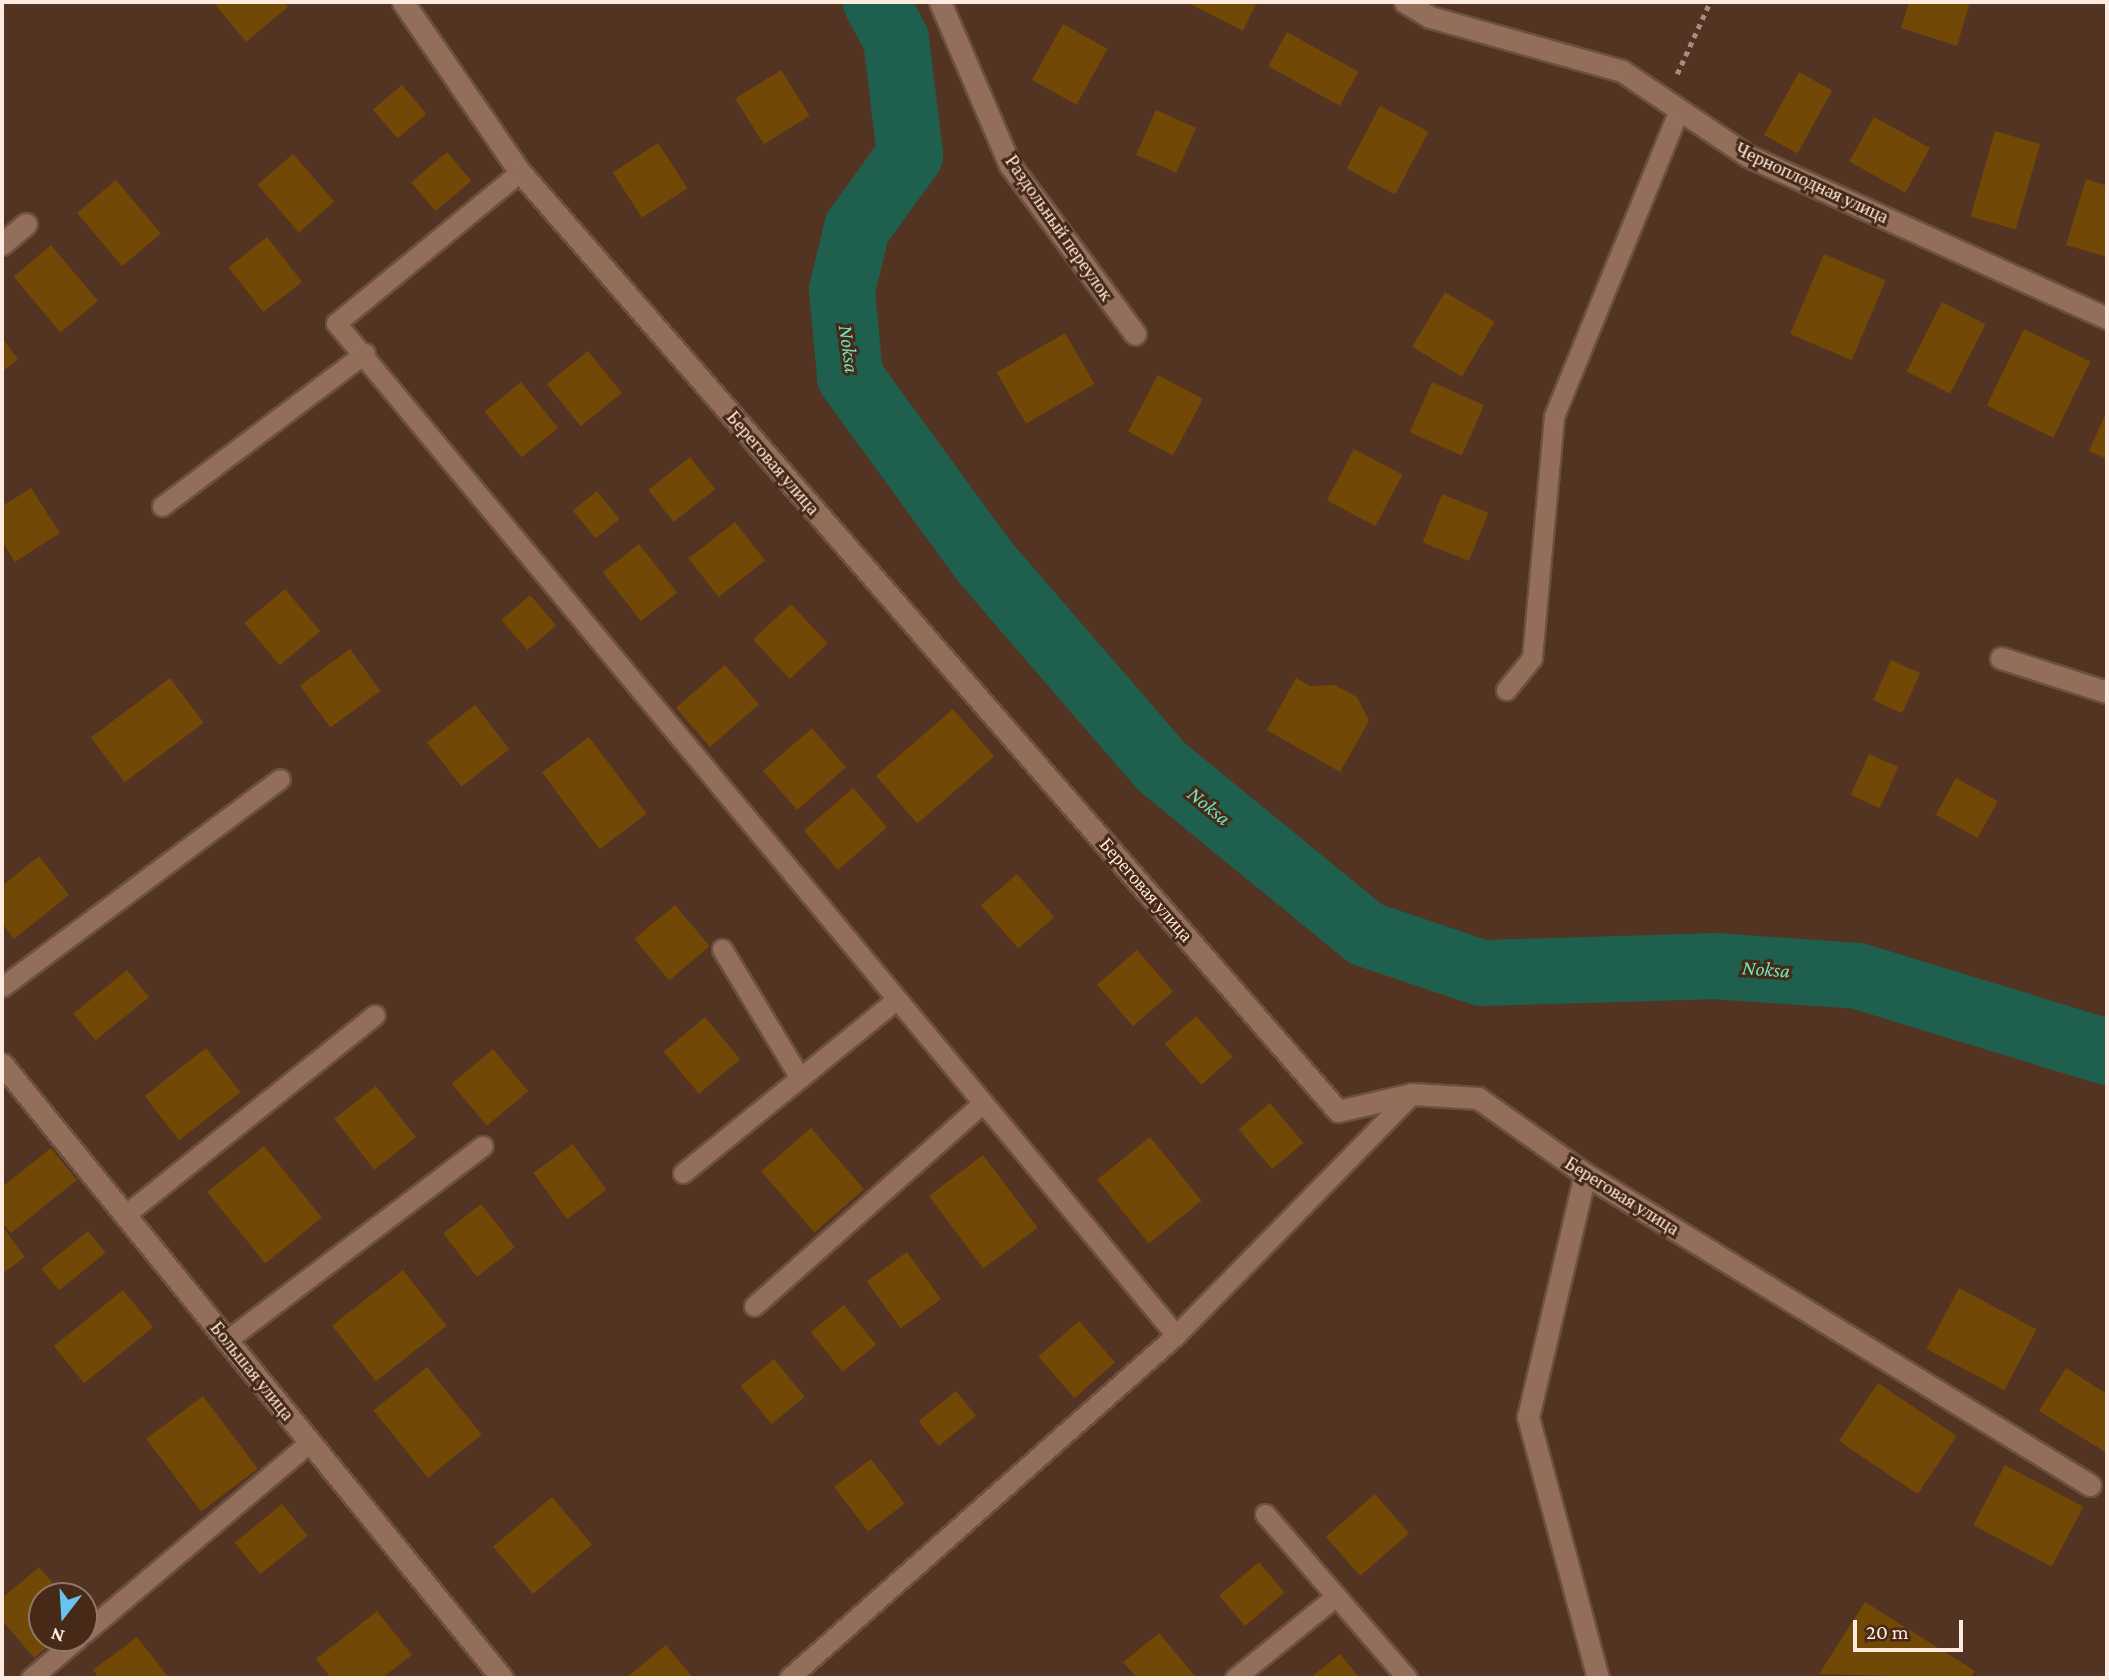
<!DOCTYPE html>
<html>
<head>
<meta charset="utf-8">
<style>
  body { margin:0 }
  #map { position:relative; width:2109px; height:1680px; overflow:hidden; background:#533321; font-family:"Crimson Pro",serif }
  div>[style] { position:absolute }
  .river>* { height:66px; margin:-33px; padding:0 33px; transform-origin:33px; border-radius:33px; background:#1e604d }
  .building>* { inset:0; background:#714806; transform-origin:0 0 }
  .path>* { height:4.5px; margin-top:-2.25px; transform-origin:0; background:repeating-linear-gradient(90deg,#a78d7e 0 5px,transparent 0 10px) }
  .roads { filter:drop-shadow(2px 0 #6b5040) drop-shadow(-2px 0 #6b5040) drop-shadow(0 2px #6b5040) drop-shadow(0 -2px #6b5040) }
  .service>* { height:19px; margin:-9.5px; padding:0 9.5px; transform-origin:9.5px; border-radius:9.5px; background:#936f5b }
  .minor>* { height:21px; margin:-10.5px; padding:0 10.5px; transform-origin:10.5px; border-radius:10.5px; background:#936f5b }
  span { translate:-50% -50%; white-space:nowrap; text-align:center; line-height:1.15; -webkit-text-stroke:6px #472917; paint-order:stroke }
  .street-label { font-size:19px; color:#ffeadf }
  .water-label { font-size:21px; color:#6ce4bf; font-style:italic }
  .frame { position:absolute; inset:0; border:4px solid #ffeadf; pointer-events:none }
  .north { position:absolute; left:28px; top:1582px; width:70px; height:70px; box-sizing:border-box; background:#472917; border:2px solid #917667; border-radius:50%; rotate:197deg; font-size:19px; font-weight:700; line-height:28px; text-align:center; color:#ffeadf }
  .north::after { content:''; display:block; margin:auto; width:24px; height:32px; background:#67c4ef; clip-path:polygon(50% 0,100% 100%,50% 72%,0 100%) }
  .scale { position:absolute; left:1853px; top:1620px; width:110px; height:32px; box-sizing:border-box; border:4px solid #ffeadf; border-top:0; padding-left:9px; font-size:21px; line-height:24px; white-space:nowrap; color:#ffeadf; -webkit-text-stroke:5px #472917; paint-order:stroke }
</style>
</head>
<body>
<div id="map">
  <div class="river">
    <i style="left:876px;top:2px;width:42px;rotate:61.6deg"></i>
    <i style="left:896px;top:39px;width:117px;rotate:83.1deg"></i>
    <i style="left:910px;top:155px;width:90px;rotate:126deg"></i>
    <i style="left:857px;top:228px;width:64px;rotate:103.6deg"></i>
    <i style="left:842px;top:290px;width:87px;rotate:84.7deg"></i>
    <i style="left:850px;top:377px;width:228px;rotate:53.9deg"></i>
    <i style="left:984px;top:561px;width:272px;rotate:49.2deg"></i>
    <i style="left:1162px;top:767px;width:264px;rotate:39.3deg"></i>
    <i style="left:1366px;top:934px;width:122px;rotate:18.6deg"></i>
    <i style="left:1482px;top:973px;width:231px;rotate:-1.7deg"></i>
    <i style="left:1713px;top:966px;width:145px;rotate:3.9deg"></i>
    <i style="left:1858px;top:976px;width:260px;rotate:17deg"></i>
  </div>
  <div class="building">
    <i style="clip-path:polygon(213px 2px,284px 2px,288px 7px,246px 42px)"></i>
    <i style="clip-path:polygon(1186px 2px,1257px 2px,1243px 31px)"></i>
    <i style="clip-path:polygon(1909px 2px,1970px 2px,1957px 46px,1901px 28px)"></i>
    <i style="left:1063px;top:24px;width:51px;height:64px;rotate:29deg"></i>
    <i style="left:1287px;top:32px;width:82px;height:39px;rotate:29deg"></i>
    <i style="left:781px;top:70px;width:54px;height:54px;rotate:58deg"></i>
    <i style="left:1799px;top:72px;width:38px;height:72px;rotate:29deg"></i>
    <i style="left:402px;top:85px;width:38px;height:38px;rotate:50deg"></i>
    <i style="left:1380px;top:106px;width:55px;height:71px;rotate:28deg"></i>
    <i style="left:1156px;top:110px;width:44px;height:49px;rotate:24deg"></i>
    <i style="left:1874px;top:117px;width:64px;height:51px;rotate:29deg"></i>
    <i style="left:1995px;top:131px;width:47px;height:89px;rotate:16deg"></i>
    <i style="left:658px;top:143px;width:54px;height:54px;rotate:57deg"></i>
    <i style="left:447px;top:152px;width:38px;height:47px;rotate:50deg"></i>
    <i style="left:293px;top:154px;width:63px;height:47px;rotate:49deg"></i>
    <i style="clip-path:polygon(2086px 179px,2107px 186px,2107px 257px,2066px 245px)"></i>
    <i style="left:116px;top:180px;width:70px;height:51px;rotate:50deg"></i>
    <i style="left:267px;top:237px;width:57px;height:49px;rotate:52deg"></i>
    <i style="left:51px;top:245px;width:73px;height:49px;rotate:50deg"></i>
    <i style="left:1824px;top:254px;width:67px;height:87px;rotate:23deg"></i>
    <i style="left:1445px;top:292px;width:58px;height:64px;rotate:31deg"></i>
    <i style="left:1942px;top:302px;width:49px;height:78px;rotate:27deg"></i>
    <i style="left:2024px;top:329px;width:74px;height:85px;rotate:26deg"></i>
    <i style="left:1065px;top:333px;width:59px;height:79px;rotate:60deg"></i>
    <i style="clip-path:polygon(2px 338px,18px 359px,2px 372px)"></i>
    <i style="left:588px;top:351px;width:54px;height:53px;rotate:51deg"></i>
    <i style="left:1158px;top:375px;width:51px;height:64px;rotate:28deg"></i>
    <i style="left:521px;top:382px;width:59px;height:47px;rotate:51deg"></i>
    <i style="left:1432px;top:382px;width:57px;height:55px;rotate:24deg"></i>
    <i style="clip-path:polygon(2107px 411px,2107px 459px,2089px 451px)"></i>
    <i style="left:1354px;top:449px;width:55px;height:58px;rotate:28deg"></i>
    <i style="left:690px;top:457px;width:41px;height:53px;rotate:52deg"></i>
    <i style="clip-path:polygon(31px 488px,60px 533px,15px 562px,2px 541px,2px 506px)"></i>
    <i style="left:597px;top:491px;width:36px;height:31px;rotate:51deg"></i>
    <i style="left:1442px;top:494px;width:50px;height:52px;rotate:22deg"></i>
    <i style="left:735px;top:522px;width:49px;height:59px;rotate:52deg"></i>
    <i style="left:639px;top:544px;width:62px;height:46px;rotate:52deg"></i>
    <i style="left:285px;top:589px;width:55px;height:53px;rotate:50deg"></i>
    <i style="left:530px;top:595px;width:40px;height:38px;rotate:49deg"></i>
    <i style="left:791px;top:604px;width:54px;height:52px;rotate:47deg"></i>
    <i style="left:350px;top:649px;width:52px;height:62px;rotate:54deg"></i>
    <i style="left:1891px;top:660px;width:32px;height:44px;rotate:24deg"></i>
    <i style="left:725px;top:665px;width:52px;height:65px;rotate:49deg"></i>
    <i style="left:170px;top:678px;width:56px;height:99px;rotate:53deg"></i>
    <i style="clip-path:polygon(1296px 678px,1310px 686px,1334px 685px,1357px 697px,1369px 721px,1340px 772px,1267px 730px)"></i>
    <i style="left:475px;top:705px;width:56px;height:61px;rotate:52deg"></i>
    <i style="left:953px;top:709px;width:63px;height:102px;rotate:49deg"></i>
    <i style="left:812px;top:728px;width:52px;height:65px;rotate:49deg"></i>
    <i style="left:589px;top:737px;width:96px;height:59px;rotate:53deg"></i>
    <i style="left:1869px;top:754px;width:32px;height:45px;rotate:24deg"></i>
    <i style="left:1956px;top:778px;width:48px;height:42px;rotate:29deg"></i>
    <i style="left:853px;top:788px;width:52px;height:65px;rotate:49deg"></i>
    <i style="clip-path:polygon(39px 856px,69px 895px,14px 939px,2px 923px,2px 886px)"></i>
    <i style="left:1017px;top:874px;width:57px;height:48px;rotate:49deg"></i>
    <i style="left:675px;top:905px;width:54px;height:53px;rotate:50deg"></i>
    <i style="left:1137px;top:950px;width:55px;height:53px;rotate:49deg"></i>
    <i style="left:127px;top:970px;width:35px;height:69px;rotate:51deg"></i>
    <i style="left:1196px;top:1016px;width:55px;height:42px;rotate:48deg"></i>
    <i style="left:705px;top:1017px;width:55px;height:54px;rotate:50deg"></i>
    <i style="left:206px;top:1048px;width:56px;height:78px;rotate:52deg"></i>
    <i style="left:493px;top:1049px;width:55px;height:54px;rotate:50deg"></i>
    <i style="left:376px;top:1086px;width:65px;height:53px;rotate:52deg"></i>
    <i style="left:1270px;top:1103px;width:52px;height:41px;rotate:50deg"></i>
    <i style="left:811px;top:1128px;width:81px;height:66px;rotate:49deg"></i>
    <i style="left:1150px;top:1137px;width:82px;height:68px;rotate:51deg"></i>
    <i style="left:573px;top:1144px;width:57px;height:49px;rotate:54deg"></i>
    <i style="left:264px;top:1146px;width:92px;height:73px;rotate:51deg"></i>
    <i style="clip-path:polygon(51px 1148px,77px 1180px,11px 1233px,2px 1222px,2px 1187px)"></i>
    <i style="left:983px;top:1155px;width:91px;height:68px;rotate:53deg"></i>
    <i style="left:481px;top:1204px;width:55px;height:48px;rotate:52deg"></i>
    <i style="clip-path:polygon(2px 1226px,25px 1257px,2px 1274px)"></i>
    <i style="left:88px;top:1231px;width:28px;height:60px;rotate:51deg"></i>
    <i style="left:907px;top:1252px;width:58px;height:50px;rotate:54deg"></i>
    <i style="left:403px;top:1270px;width:71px;height:90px;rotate:52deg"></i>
    <i style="left:1959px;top:1288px;width:88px;height:69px;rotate:28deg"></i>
    <i style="left:123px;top:1290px;width:48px;height:89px;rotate:51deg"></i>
    <i style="left:844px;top:1305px;width:51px;height:43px;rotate:51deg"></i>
    <i style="left:1079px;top:1321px;width:55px;height:54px;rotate:49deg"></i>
    <i style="left:774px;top:1359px;width:49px;height:43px;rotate:51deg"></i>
    <i style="left:427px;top:1367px;width:87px;height:69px;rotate:51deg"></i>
    <i style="clip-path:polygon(2066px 1368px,2107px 1394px,2107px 1453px,2039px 1411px)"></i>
    <i style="left:1878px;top:1383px;width:95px;height:70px;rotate:34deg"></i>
    <i style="left:956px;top:1391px;width:32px;height:48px;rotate:51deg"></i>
    <i style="left:203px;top:1396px;width:91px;height:71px;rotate:53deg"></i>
    <i style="left:871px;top:1459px;width:56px;height:46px;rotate:53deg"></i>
    <i style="left:2005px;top:1465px;width:89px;height:68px;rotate:28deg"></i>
    <i style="left:1375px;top:1494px;width:52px;height:65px;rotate:49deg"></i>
    <i style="left:552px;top:1497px;width:62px;height:77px;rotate:50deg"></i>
    <i style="left:282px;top:1504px;width:41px;height:61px;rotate:51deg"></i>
    <i style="left:1259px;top:1562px;width:40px;height:52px;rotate:50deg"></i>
    <i style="clip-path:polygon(39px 1567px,64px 1596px,42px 1596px,42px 1638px,58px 1638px,34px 1658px,2px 1620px,2px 1598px)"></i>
    <i style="clip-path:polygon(1865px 1602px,1975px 1671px,1970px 1678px,1819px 1674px)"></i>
    <i style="clip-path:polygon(377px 1611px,412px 1655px,382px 1678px,331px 1678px,316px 1659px)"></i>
    <i style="clip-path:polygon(1159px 1633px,1195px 1676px,1192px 1678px,1137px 1678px,1123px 1662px)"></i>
    <i style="clip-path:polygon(137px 1637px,169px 1678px,99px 1678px,93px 1670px)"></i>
    <i style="clip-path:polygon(666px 1645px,693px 1678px,626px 1678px)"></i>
    <i style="clip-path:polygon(1340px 1654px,1360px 1678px,1310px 1678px)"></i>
  </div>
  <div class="path">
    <i style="left:1677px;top:74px;width:79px;rotate:-65.4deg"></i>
  </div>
  <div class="roads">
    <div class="service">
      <i style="left:520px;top:172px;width:238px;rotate:140.6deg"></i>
      <i style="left:336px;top:323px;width:1315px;rotate:50.31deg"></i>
      <i style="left:162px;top:506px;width:254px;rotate:-37deg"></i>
      <i style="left:1506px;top:690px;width:41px;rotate:-50.9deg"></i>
      <i style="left:1532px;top:658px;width:243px;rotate:-84.8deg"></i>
      <i style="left:1554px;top:416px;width:331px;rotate:-67.8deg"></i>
      <i style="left:722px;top:949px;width:151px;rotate:58.8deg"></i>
      <i style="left:2px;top:987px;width:347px;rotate:-36.8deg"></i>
      <i style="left:683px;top:1173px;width:274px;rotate:-39.1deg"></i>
      <i style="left:125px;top:1215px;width:320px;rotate:-38.7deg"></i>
      <i style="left:754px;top:1306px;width:306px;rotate:-41.6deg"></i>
      <i style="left:227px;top:1340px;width:321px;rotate:-37.2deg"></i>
      <i style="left:1265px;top:1514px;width:217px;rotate:49.1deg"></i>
      <i style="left:84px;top:1633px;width:296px;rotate:-40.2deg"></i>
      <i style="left:31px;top:1678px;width:62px;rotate:-40.4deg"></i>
      <i style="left:789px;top:1678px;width:517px;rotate:-41.55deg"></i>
      <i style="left:1176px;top:1335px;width:337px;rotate:-45.6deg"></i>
      <i style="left:1235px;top:1678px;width:130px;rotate:-39.1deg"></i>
    </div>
    <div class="minor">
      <i style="left:403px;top:2px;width:206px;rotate:55.5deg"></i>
      <i style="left:520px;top:172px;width:1245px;rotate:48.94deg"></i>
      <i style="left:1338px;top:1111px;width:76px;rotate:-12.9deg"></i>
      <i style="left:1412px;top:1094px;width:66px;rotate:3.5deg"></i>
      <i style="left:1478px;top:1098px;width:131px;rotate:35.4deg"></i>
      <i style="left:1585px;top:1174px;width:593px;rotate:31.63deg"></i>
      <i style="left:940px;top:2px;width:177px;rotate:66.8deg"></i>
      <i style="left:1010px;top:165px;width:210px;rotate:53.5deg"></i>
      <i style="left:1405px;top:2px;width:29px;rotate:31deg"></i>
      <i style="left:1430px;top:17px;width:199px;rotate:15.7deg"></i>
      <i style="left:1622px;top:71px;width:152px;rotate:34deg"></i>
      <i style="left:1748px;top:156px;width:394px;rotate:24.3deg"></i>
      <i style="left:2px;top:244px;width:31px;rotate:-40deg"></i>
      <i style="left:2001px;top:658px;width:111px;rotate:17.8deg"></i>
      <i style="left:2px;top:1064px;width:792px;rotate:50.84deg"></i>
      <i style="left:1585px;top:1174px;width:250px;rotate:103.2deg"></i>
      <i style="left:1528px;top:1417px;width:270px;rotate:75deg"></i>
    </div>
  </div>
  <div class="street-label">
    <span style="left:1812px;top:183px;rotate:25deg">Черноплодная улица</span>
    <span style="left:1059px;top:228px;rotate:55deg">Раздольный переулок</span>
    <span style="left:773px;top:463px;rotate:49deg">Береговая улица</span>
    <span style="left:1146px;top:890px;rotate:49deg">Береговая улица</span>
    <span style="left:1622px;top:1196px;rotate:32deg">Береговая улица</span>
    <span style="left:252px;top:1371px;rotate:51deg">Большая улица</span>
  </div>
  <div class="water-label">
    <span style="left:849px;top:349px;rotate:82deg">Noksa</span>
    <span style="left:1209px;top:806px;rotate:39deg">Noksa</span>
    <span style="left:1766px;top:969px;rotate:4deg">Noksa</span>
  </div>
  <div class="frame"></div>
  <div class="north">N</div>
  <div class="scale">20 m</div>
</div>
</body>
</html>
